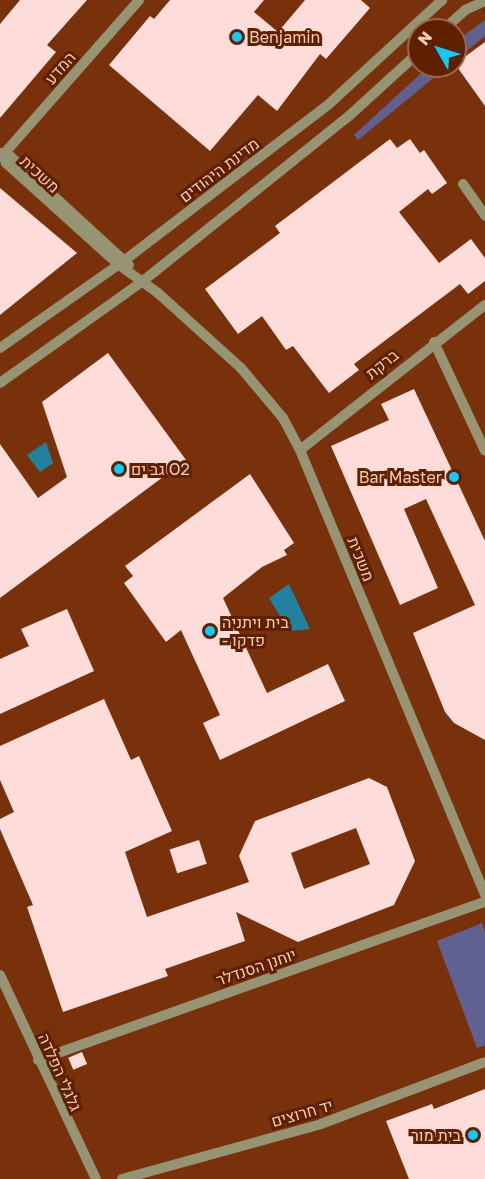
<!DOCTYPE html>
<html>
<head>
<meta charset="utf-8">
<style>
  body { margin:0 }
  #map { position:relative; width:485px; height:1179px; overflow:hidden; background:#6b2b0b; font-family:"Golos Text",Heebo,sans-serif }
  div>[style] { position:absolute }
  .built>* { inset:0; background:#79310c }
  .green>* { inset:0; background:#606091 }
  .water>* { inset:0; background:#22819e }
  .building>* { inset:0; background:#fddcd9; transform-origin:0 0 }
  .minor>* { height:10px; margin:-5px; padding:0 5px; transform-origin:5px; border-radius:5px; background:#979474 }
  .dots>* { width:16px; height:16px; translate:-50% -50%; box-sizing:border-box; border:3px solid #5f2000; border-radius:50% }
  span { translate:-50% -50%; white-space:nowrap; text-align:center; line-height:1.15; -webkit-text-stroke:6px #5f2000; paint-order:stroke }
  .poi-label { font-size:16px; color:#f3cbbb }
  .left { translate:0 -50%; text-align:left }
  .right { translate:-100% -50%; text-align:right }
  .street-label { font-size:16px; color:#f3cbbb }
  .north { position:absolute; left:407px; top:18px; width:60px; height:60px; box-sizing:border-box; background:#5f2000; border:2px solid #9a644b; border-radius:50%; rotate:309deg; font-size:16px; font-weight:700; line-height:24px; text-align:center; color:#f3cbbb }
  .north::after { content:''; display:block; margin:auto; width:21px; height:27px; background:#11cafb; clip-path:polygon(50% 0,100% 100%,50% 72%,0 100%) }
</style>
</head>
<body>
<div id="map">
  <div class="built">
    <i style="clip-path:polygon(evenodd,0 0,476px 0,485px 15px,485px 1179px,0 1179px,0 0,419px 30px,455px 30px,455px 66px,419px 66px,419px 30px)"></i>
  </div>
  <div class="green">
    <i style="clip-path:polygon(485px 20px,485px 36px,455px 60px,455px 42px)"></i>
    <i style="clip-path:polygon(429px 66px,448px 66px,358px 140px,354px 135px)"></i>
    <i style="clip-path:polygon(482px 923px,485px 932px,485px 1045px,477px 1048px,437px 941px)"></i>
  </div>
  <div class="water">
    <i style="clip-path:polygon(46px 442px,53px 463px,40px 472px,27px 455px)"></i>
    <i style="clip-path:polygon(289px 584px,310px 629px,289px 631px,269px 598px)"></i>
  </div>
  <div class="building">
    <i style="clip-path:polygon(20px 0,87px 0,47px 45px,56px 52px,0 118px,0 24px)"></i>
    <i style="clip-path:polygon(170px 0,264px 0,254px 12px,278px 32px,305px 0,361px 0,370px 8px,326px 59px,320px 54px,277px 111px,258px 95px,210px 151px,109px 65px,150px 16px,154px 19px)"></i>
    <i style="clip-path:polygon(485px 42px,485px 106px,455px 64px)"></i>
    <i style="clip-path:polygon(390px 139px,397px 148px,410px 139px,420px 153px,424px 150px,447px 183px,432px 194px,428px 189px,399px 212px,439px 263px,471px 239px,485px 258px,485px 281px,468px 294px,460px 284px,354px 364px,359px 370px,329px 393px,293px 346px,286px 350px,262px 316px,238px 334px,205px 289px,280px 233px,275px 226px)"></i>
    <i style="clip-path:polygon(0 188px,77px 253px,0 315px)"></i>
    <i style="clip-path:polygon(108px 353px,186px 460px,0 598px,0 444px,38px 498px,67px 477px,42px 402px)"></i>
    <i style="clip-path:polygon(414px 389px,485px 541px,485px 740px,454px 723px,445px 712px,413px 633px,475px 605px,426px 499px,404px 509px,438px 588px,400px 605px,331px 446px,389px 420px,381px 404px)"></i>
    <i style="clip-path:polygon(250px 474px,294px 543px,284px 550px,287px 555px,262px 567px,223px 598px,267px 693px,328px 664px,345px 701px,220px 760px,203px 723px,220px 715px,181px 630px,166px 642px,124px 583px,133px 576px,125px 566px)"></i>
    <i style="clip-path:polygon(67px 609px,94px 671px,0 714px,0 659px,29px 646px,21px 629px)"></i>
    <i style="clip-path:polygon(evenodd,104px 699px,131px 760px,139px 756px,172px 831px,125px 852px,147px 917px,249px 882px,239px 856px,255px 821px,369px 778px,387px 787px,415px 861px,394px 905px,298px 942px,236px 912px,245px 941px,165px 969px,168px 976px,63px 1012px,27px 907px,33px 905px,0 829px,0 819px,14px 812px,0 780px,0 746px,104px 699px,356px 828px,370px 864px,304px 889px,291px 853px,356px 828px)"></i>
    <i style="left:199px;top:840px;width:25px;height:31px;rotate:72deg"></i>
    <i style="left:82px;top:1052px;width:13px;height:15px;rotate:67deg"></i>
    <i style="clip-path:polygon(485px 1089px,485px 1179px,409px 1179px,386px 1121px,432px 1104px,434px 1109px)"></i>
  </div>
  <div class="minor">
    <i style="left:443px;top:30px;width:30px;rotate:-42deg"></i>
    <i style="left:465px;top:10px;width:22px;rotate:-24deg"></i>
    <i style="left:1px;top:153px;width:11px;rotate:22deg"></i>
    <i style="left:11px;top:157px;width:160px;rotate:42.5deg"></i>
    <i style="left:3px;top:155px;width:9px;rotate:69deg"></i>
    <i style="left:6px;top:163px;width:152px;rotate:42.1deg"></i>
    <i style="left:119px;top:265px;width:48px;rotate:35.7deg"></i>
    <i style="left:158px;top:293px;width:112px;rotate:42.1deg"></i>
    <i style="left:241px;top:368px;width:65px;rotate:50deg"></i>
    <i style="left:283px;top:418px;width:36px;rotate:62deg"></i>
    <i style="left:300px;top:450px;width:482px;rotate:67.4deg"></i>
    <i style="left:3px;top:155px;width:206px;rotate:-48.7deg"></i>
    <i style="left:463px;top:184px;width:39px;rotate:55deg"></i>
    <i style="left:434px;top:342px;width:120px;rotate:64.9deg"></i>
    <i style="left:0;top:348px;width:153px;rotate:-35.1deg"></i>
    <i style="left:125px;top:260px;width:257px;rotate:-37.4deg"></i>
    <i style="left:329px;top:104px;width:154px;rotate:-42.6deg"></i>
    <i style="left:0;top:383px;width:176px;rotate:-35.5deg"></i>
    <i style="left:143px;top:281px;width:264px;rotate:-38.7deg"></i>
    <i style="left:349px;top:116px;width:95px;rotate:-42.4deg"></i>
    <i style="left:300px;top:450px;width:235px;rotate:-38.1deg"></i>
    <i style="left:0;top:975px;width:225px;rotate:64.8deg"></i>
    <i style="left:38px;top:1060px;width:474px;rotate:-19.5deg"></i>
    <i style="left:122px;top:1179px;width:206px;rotate:-15.4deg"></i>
    <i style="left:321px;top:1124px;width:175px;rotate:-20.7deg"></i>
  </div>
  <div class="dots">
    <i style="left:237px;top:37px;background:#11cafb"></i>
    <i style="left:119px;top:469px;background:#11cafb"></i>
    <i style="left:454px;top:477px;background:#11cafb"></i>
    <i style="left:210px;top:631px;background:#11cafb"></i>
    <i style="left:473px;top:1135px;background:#11cafb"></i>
  </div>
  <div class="poi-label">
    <span class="left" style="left:249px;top:37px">Benjamin</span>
    <span class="left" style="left:131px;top:469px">גב ים O2</span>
    <span class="right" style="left:442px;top:477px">Bar Master</span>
    <span class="left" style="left:222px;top:631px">בית ויתניה<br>- פדקו</span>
    <span class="right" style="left:461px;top:1135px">בית מור</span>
  </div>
  <div class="street-label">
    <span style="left:60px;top:68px;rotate:-49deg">המדע</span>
    <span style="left:219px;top:170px;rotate:-37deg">מדינת היהודים</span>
    <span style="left:40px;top:174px;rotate:42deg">משכית</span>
    <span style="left:382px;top:364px;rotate:-39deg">ברקת</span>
    <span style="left:361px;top:559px;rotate:68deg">משכית</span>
    <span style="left:256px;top:967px;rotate:-19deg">יוחנן הסנדלר</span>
    <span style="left:60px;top:1072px;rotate:66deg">גלגלי הפלדה</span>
    <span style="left:302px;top:1113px;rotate:-16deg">יד חרוצים</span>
  </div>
  <div class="north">N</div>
</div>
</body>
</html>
